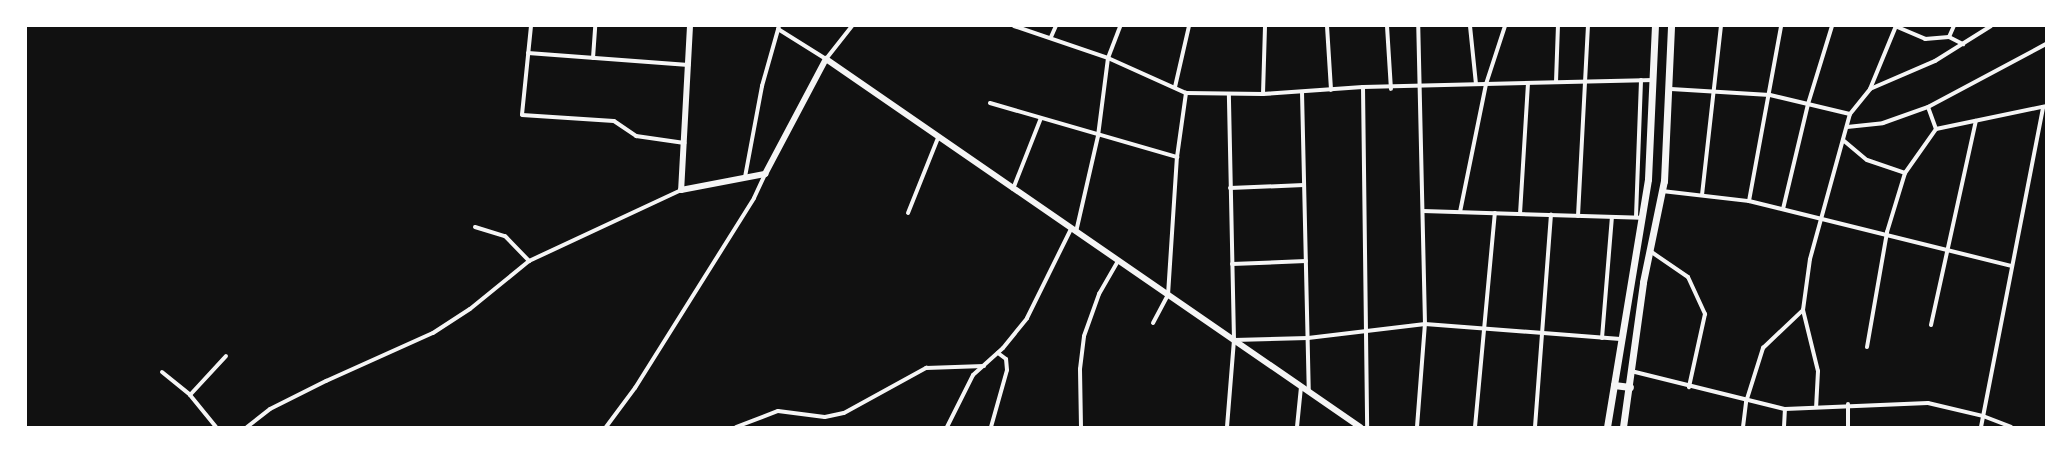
<!DOCTYPE html>
<html>
<head>
<meta charset="utf-8">
<style>
  body { margin:0 }
  #map { position:relative; width:2072px; height:453px; overflow:hidden; background:#111; font-family:"Fira Sans",sans-serif }
  div>[style] { position:absolute }
  .minor>* { height:4px; margin:-2px; padding:0 2px; transform-origin:2px; border-radius:2px; background:#f5f5f5 }
  .tertiary>* { height:6px; margin:-3px; padding:0 3px; transform-origin:3px; border-radius:3px; background:#f5f5f5 }
  .secondary>* { height:7px; margin:-3.5px; padding:0 3.5px; transform-origin:3.5px; border-radius:3.5px; background:#f5f5f5 }
  span { translate:-50% -50%; white-space:nowrap; text-align:center; line-height:1.15; -webkit-text-stroke:4px #fff; paint-order:stroke }
  .frame { position:absolute; inset:0; border:27px solid #fff; pointer-events:none }
</style>
</head>
<body>
<div id="map">
  <div class="minor">
    <i style="left:531px;top:26px;width:89px;rotate:95.8deg"></i>
    <i style="left:522px;top:115px;width:92px;rotate:3.7deg"></i>
    <i style="left:614px;top:121px;width:27px;rotate:34deg"></i>
    <i style="left:636px;top:136px;width:49px;rotate:8.1deg"></i>
    <i style="left:1014px;top:26px;width:99px;rotate:18.8deg"></i>
    <i style="left:1108px;top:58px;width:85px;rotate:24.2deg"></i>
    <i style="left:1186px;top:93px;width:77px;rotate:0.7deg"></i>
    <i style="left:1263px;top:94px;width:100px;rotate:-4deg"></i>
    <i style="left:1363px;top:87px;width:291px;rotate:-1.4deg"></i>
    <i style="left:1327px;top:26px;width:64px;rotate:86.4deg"></i>
    <i style="left:1387px;top:26px;width:63px;rotate:86.4deg"></i>
    <i style="left:1470px;top:26px;width:58px;rotate:84.1deg"></i>
    <i style="left:1895px;top:26px;width:33px;rotate:23deg"></i>
    <i style="left:1925px;top:39px;width:24px;rotate:-5deg"></i>
    <i style="left:1949px;top:37px;width:16px;rotate:27deg"></i>
    <i style="left:778px;top:29px;width:57px;rotate:32deg"></i>
    <i style="left:826px;top:59px;width:42px;rotate:-51.8deg"></i>
    <i style="left:1051px;top:37px;width:12px;rotate:-66deg"></i>
    <i style="left:1949px;top:37px;width:12px;rotate:-66deg"></i>
    <i style="left:528px;top:53px;width:161px;rotate:4.3deg"></i>
    <i style="left:593px;top:58px;width:32px;rotate:-86deg"></i>
    <i style="left:1556px;top:82px;width:56px;rotate:-88deg"></i>
    <i style="left:1175px;top:87px;width:63px;rotate:-77.1deg"></i>
    <i style="left:1363px;top:87px;width:340px;rotate:89.3deg"></i>
    <i style="left:1671px;top:89px;width:99px;rotate:3.5deg"></i>
    <i style="left:1770px;top:95px;width:82px;rotate:13.4deg"></i>
    <i style="left:1870px;top:89px;width:71px;rotate:-23.3deg"></i>
    <i style="left:1935px;top:61px;width:66px;rotate:-32deg"></i>
    <i style="left:1302px;top:92px;width:300px;rotate:88.7deg"></i>
    <i style="left:1263px;top:94px;width:68px;rotate:-88.3deg"></i>
    <i style="left:990px;top:103px;width:195px;rotate:16.1deg"></i>
    <i style="left:1847px;top:127px;width:36px;rotate:-6deg"></i>
    <i style="left:1883px;top:123px;width:48px;rotate:-19.6deg"></i>
    <i style="left:1928px;top:107px;width:134px;rotate:-28.1deg"></i>
    <i style="left:1936px;top:129px;width:112px;rotate:-11.8deg"></i>
    <i style="left:1843px;top:140px;width:31px;rotate:40deg"></i>
    <i style="left:1867px;top:160px;width:40px;rotate:18.9deg"></i>
    <i style="left:1905px;top:173px;width:54px;rotate:-54.8deg"></i>
    <i style="left:1936px;top:129px;width:23px;rotate:-110deg"></i>
    <i style="left:745px;top:177px;width:93px;rotate:-79.4deg"></i>
    <i style="left:762px;top:86px;width:62px;rotate:-74.2deg"></i>
    <i style="left:1230px;top:188px;width:74px;rotate:-2.3deg"></i>
    <i style="left:1013px;top:189px;width:76px;rotate:-68.5deg"></i>
    <i style="left:1662px;top:191px;width:88px;rotate:6.6deg"></i>
    <i style="left:1749px;top:201px;width:271px;rotate:13.9deg"></i>
    <i style="left:1702px;top:195px;width:170px;rotate:-83.6deg"></i>
    <i style="left:1749px;top:201px;width:178px;rotate:-79.6deg"></i>
    <i style="left:1783px;top:209px;width:108px;rotate:-76.6deg"></i>
    <i style="left:1808px;top:104px;width:82px;rotate:-72.9deg"></i>
    <i style="left:1423px;top:211px;width:218px;rotate:1.8deg"></i>
    <i style="left:1460px;top:212px;width:131px;rotate:-78.5deg"></i>
    <i style="left:1486px;top:84px;width:61px;rotate:-71.9deg"></i>
    <i style="left:908px;top:213px;width:81px;rotate:-68.2deg"></i>
    <i style="left:1520px;top:214px;width:131px;rotate:-86.5deg"></i>
    <i style="left:1578px;top:216px;width:190px;rotate:-87deg"></i>
    <i style="left:1636px;top:217px;width:137px;rotate:-87.9deg"></i>
    <i style="left:475px;top:227px;width:31px;rotate:17deg"></i>
    <i style="left:505px;top:236px;width:35px;rotate:46deg"></i>
    <i style="left:1076px;top:232px;width:98px;rotate:-77.1deg"></i>
    <i style="left:1098px;top:136px;width:79px;rotate:-82.7deg"></i>
    <i style="left:1108px;top:58px;width:34px;rotate:-69deg"></i>
    <i style="left:1650px;top:251px;width:46px;rotate:34.4deg"></i>
    <i style="left:1688px;top:277px;width:41px;rotate:65.3deg"></i>
    <i style="left:1705px;top:314px;width:75px;rotate:102.4deg"></i>
    <i style="left:1232px;top:264px;width:74px;rotate:-2.3deg"></i>
    <i style="left:1803px;top:310px;width:63px;rotate:76.2deg"></i>
    <i style="left:1818px;top:371px;width:36px;rotate:93deg"></i>
    <i style="left:1153px;top:323px;width:32px;rotate:-62deg"></i>
    <i style="left:1168px;top:295px;width:138px;rotate:-86.3deg"></i>
    <i style="left:1177px;top:157px;width:65px;rotate:-82deg"></i>
    <i style="left:1931px;top:325px;width:209px;rotate:-77.6deg"></i>
    <i style="left:1602px;top:338px;width:121px;rotate:-85.3deg"></i>
    <i style="left:1234px;top:340px;width:74px;rotate:-1.5deg"></i>
    <i style="left:1308px;top:338px;width:118px;rotate:-6.8deg"></i>
    <i style="left:1425px;top:324px;width:196px;rotate:4.4deg"></i>
    <i style="left:1867px;top:347px;width:117px;rotate:-80.1deg"></i>
    <i style="left:1887px;top:232px;width:62px;rotate:-73deg"></i>
    <i style="left:1631px;top:371px;width:159px;rotate:13.9deg"></i>
    <i style="left:1785px;top:409px;width:143px;rotate:-2.4deg"></i>
    <i style="left:1928px;top:403px;width:57px;rotate:13.3deg"></i>
    <i style="left:1983px;top:416px;width:30px;rotate:21deg"></i>
    <i style="left:162px;top:372px;width:36px;rotate:39deg"></i>
    <i style="left:190px;top:395px;width:41px;rotate:50.9deg"></i>
    <i style="left:190px;top:395px;width:53px;rotate:-47.3deg"></i>
    <i style="left:1848px;top:404px;width:23px;rotate:90deg"></i>
    <i style="left:247px;top:427px;width:29px;rotate:-38deg"></i>
    <i style="left:270px;top:409px;width:63px;rotate:-26.6deg"></i>
    <i style="left:326px;top:381px;width:117px;rotate:-24.2deg"></i>
    <i style="left:433px;top:333px;width:44px;rotate:-33deg"></i>
    <i style="left:470px;top:309px;width:76px;rotate:-39.1deg"></i>
    <i style="left:529px;top:261px;width:168px;rotate:-25deg"></i>
    <i style="left:606px;top:427px;width:49px;rotate:-53.4deg"></i>
    <i style="left:635px;top:388px;width:224px;rotate:-57.9deg"></i>
    <i style="left:754px;top:198px;width:26px;rotate:-65deg"></i>
    <i style="left:736px;top:427px;width:45px;rotate:-20.9deg"></i>
    <i style="left:778px;top:411px;width:47px;rotate:7.3deg"></i>
    <i style="left:825px;top:417px;width:19px;rotate:-12deg"></i>
    <i style="left:844px;top:413px;width:94px;rotate:-28.8deg"></i>
    <i style="left:926px;top:368px;width:58px;rotate:-2deg"></i>
    <i style="left:947px;top:427px;width:58px;rotate:-63.4deg"></i>
    <i style="left:973px;top:375px;width:40px;rotate:-42deg"></i>
    <i style="left:1003px;top:348px;width:38px;rotate:-51deg"></i>
    <i style="left:1027px;top:318px;width:99px;rotate:-63.7deg"></i>
    <i style="left:991px;top:427px;width:59px;rotate:-74.3deg"></i>
    <i style="left:1007px;top:370px;width:11px;rotate:-95deg"></i>
    <i style="left:1006px;top:359px;width:10px;rotate:-143deg"></i>
    <i style="left:1081px;top:427px;width:58px;rotate:-91deg"></i>
    <i style="left:1080px;top:369px;width:33px;rotate:-83deg"></i>
    <i style="left:1084px;top:336px;width:45px;rotate:-70.3deg"></i>
    <i style="left:1099px;top:294px;width:38px;rotate:-60deg"></i>
    <i style="left:1227px;top:427px;width:87px;rotate:-85.4deg"></i>
    <i style="left:1234px;top:340px;width:246px;rotate:-91.2deg"></i>
    <i style="left:1297px;top:427px;width:40px;rotate:-84.3deg"></i>
    <i style="left:1417px;top:427px;width:103px;rotate:-85.6deg"></i>
    <i style="left:1425px;top:324px;width:298px;rotate:-91.3deg"></i>
    <i style="left:1475px;top:427px;width:215px;rotate:-84.7deg"></i>
    <i style="left:1535px;top:427px;width:213px;rotate:-85.7deg"></i>
    <i style="left:1743px;top:427px;width:25px;rotate:-83deg"></i>
    <i style="left:1746px;top:402px;width:57px;rotate:-72.5deg"></i>
    <i style="left:1763px;top:348px;width:55px;rotate:-43.5deg"></i>
    <i style="left:1803px;top:310px;width:51px;rotate:-82.2deg"></i>
    <i style="left:1810px;top:259px;width:150px;rotate:-74.6deg"></i>
    <i style="left:1850px;top:114px;width:32px;rotate:-51deg"></i>
    <i style="left:1870px;top:89px;width:68px;rotate:-67.6deg"></i>
    <i style="left:1784px;top:427px;width:18px;rotate:-87deg"></i>
    <i style="left:1981px;top:427px;width:326px;rotate:-79deg"></i>
  </div>
  <div class="tertiary">
    <i style="left:690px;top:26px;width:164px;rotate:93.1deg"></i>
    <i style="left:681px;top:190px;width:86px;rotate:-10.8deg"></i>
    <i style="left:765px;top:174px;width:130px;rotate:-62.1deg"></i>
    <i style="left:826px;top:59px;width:649px;rotate:34.57deg"></i>
  </div>
  <div class="secondary">
    <i style="left:1614px;top:385px;width:16px;rotate:7deg"></i>
    <i style="left:1607px;top:427px;width:251px;rotate:-80.6deg"></i>
    <i style="left:1648px;top:179px;width:153px;rotate:-87.4deg"></i>
    <i style="left:1623px;top:427px;width:146px;rotate:-82.1deg"></i>
    <i style="left:1643px;top:282px;width:103px;rotate:-78.3deg"></i>
    <i style="left:1664px;top:181px;width:155px;rotate:-87.4deg"></i>
  </div>
  <div class="frame"></div>
</div>
</body>
</html>
